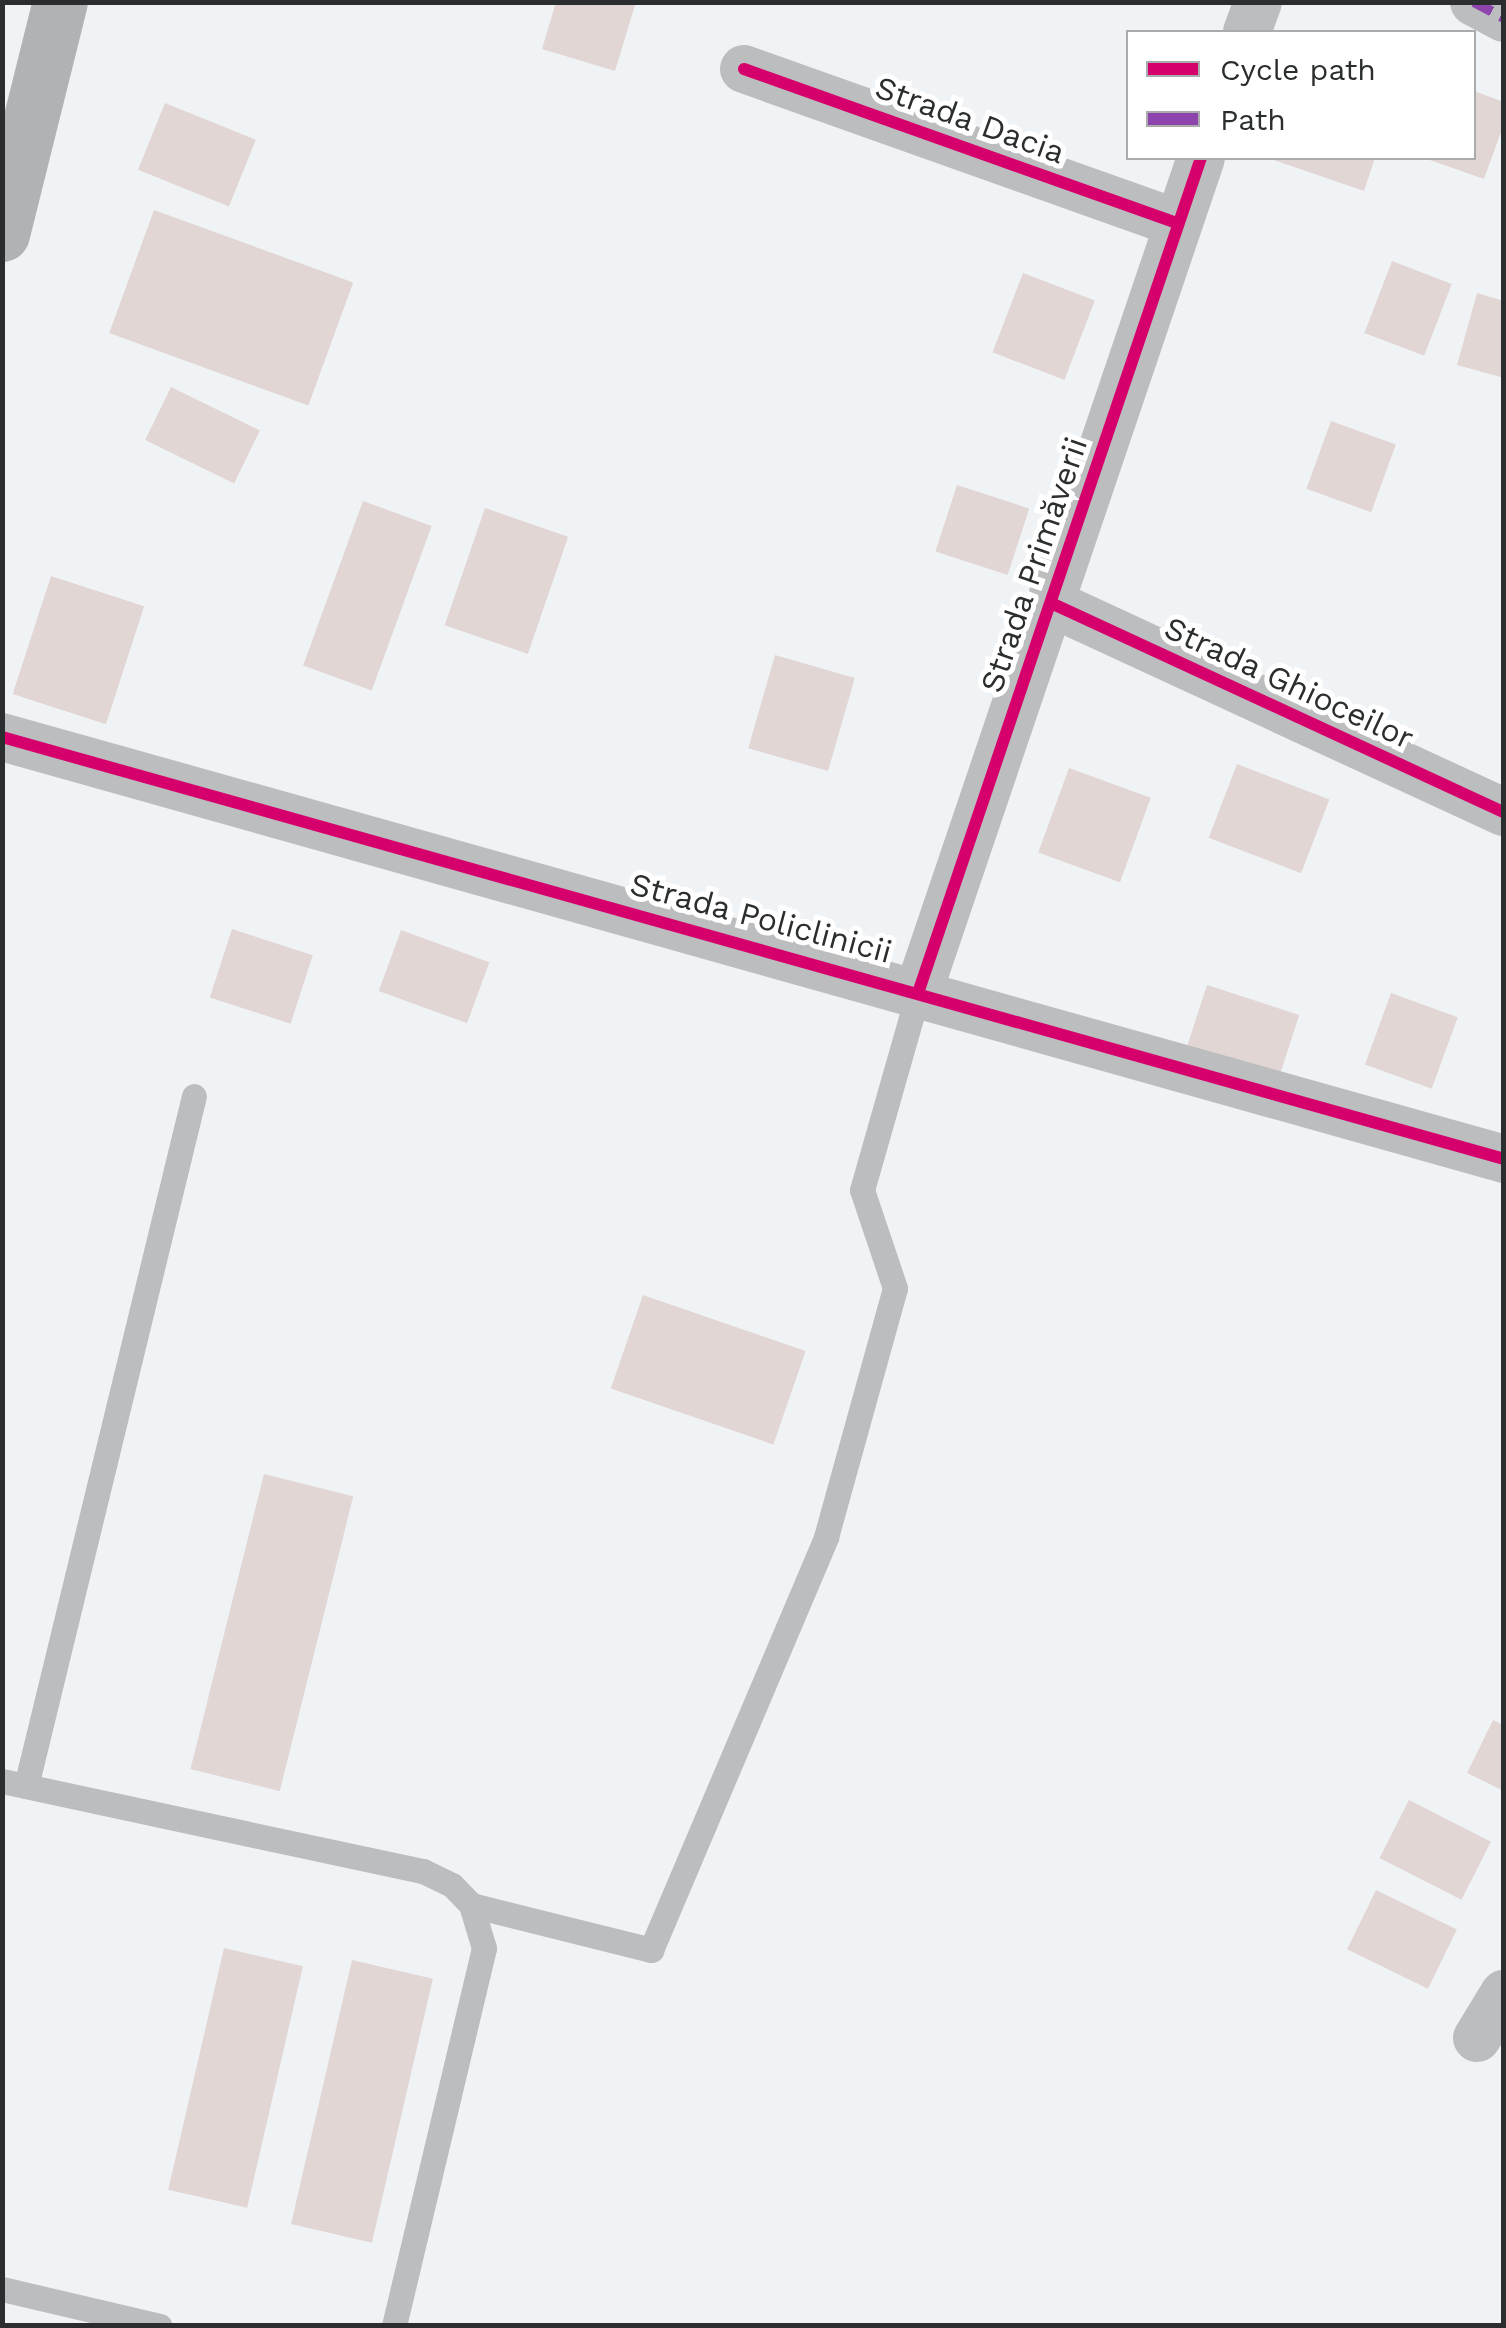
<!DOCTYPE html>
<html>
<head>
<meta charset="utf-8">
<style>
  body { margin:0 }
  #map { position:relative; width:1506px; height:2328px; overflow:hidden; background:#f0f3f6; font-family:"Work Sans",sans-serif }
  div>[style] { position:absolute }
  .building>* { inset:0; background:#e1d6d4; transform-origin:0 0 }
  .lane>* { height:25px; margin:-12.5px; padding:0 12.5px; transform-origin:12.5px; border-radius:12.5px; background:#bcbdbe }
  .street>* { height:48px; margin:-24px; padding:0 24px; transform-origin:24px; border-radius:24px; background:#bcbdbe }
  .secondary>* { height:55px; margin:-27.5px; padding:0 27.5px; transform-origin:27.5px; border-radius:27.5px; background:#b1b2b4 }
  .quiet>* { height:10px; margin-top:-5px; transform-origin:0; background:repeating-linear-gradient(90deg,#8e44ad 0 20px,transparent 0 30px) }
  .cycleway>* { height:12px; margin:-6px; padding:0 6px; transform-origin:6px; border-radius:6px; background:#d6006c }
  span { translate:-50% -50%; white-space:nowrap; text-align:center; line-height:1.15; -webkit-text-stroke:10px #fff; paint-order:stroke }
  .street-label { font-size:32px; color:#2b2e2f }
  .frame { position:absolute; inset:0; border:5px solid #2b2e2f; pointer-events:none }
  .legend { position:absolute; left:1126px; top:30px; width:350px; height:130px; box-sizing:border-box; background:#fff; border:2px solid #aaabac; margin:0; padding:12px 18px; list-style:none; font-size:30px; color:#2b2e2f }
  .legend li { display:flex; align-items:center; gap:20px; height:50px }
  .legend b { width:50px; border:2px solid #aaabac }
</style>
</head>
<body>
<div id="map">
  <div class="building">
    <i style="clip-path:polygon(556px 2px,636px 2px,615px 71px,542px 49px)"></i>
    <i style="clip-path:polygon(1474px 91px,1504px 102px,1504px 124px,1484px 179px,1424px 158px,1474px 158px)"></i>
    <i style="left:165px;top:103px;width:98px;height:72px;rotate:22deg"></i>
    <i style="clip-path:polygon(1268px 158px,1375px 158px,1364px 191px)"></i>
    <i style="left:154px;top:210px;width:212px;height:131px;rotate:20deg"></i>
    <i style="left:1392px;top:261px;width:64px;height:77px;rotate:21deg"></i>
    <i style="left:1023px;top:273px;width:77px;height:85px;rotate:21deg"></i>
    <i style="clip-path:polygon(1477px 293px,1504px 301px,1504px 378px,1457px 365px)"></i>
    <i style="left:171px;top:387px;width:99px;height:59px;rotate:26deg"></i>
    <i style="left:1331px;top:421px;width:69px;height:72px;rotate:20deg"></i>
    <i style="left:957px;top:485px;width:76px;height:70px;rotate:18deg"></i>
    <i style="left:363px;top:501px;width:73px;height:175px;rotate:20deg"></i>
    <i style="left:485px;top:508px;width:88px;height:124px;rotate:19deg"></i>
    <i style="left:51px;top:576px;width:98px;height:124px;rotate:18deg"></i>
    <i style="left:775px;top:655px;width:83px;height:97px;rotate:16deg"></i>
    <i style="left:1237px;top:764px;width:99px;height:79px;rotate:21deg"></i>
    <i style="left:1069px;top:768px;width:87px;height:90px;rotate:20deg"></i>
    <i style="left:232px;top:929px;width:85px;height:72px;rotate:18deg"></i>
    <i style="left:401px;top:930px;width:94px;height:65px;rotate:20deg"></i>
    <i style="left:1207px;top:985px;width:97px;height:67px;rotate:18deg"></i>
    <i style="left:1391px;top:993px;width:71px;height:76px;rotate:20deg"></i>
    <i style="left:643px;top:1295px;width:172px;height:99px;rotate:19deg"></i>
    <i style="left:264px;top:1474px;width:92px;height:304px;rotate:14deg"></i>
    <i style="clip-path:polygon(1493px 1720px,1504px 1725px,1504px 1791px,1467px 1773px)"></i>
    <i style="left:1409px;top:1800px;width:92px;height:65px;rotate:27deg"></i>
    <i style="left:1376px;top:1890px;width:90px;height:66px;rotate:26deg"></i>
    <i style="left:224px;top:1948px;width:81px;height:248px;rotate:13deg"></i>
    <i style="left:352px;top:1960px;width:83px;height:271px;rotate:13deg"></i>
  </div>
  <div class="lane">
    <i style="left:2px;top:1781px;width:431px;rotate:12.1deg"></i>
    <i style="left:423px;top:1871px;width:32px;rotate:26deg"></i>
    <i style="left:452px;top:1885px;width:28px;rotate:46deg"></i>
    <i style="left:471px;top:1905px;width:45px;rotate:73.2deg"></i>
    <i style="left:484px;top:1948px;width:389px;rotate:103.4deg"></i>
    <i style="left:26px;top:1786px;width:710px;rotate:-76.32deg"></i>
    <i style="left:471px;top:1905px;width:186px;rotate:14deg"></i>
    <i style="left:651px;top:1950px;width:449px;rotate:-67deg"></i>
    <i style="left:826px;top:1537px;width:258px;rotate:-74.5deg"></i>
    <i style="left:895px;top:1288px;width:103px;rotate:-108.6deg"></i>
    <i style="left:862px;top:1190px;width:208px;rotate:-74.1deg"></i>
    <i style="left:2px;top:2289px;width:162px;rotate:13.2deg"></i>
  </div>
  <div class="street">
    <i style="left:1474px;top:2px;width:34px;rotate:28deg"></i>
    <i style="left:1247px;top:32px;width:32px;rotate:-70deg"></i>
    <i style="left:744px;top:69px;width:459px;rotate:19.6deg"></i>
    <i style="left:1051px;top:603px;width:499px;rotate:24.8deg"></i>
    <i style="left:2px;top:737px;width:1560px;rotate:15.69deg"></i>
    <i style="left:919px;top:990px;width:878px;rotate:-71.28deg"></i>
    <i style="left:1477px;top:2038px;width:52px;rotate:-58.5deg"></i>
  </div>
  <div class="secondary">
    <i style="left:2px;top:234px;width:239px;rotate:-76deg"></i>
  </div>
  <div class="quiet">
    <i style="left:1474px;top:2px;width:34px;rotate:28deg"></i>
  </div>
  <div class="cycleway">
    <i style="left:744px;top:69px;width:459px;rotate:19.6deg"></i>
    <i style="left:1051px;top:603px;width:499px;rotate:24.8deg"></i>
    <i style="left:2px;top:737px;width:1560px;rotate:15.69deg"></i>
    <i style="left:919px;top:990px;width:878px;rotate:-71.28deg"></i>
  </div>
  <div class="street-label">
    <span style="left:970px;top:120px;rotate:20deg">Strada Dacia</span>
    <span style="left:1034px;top:565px;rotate:-71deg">Strada Primăverii</span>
    <span style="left:1289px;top:683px;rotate:25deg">Strada Ghioceilor</span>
    <span style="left:761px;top:918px;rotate:15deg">Strada Policlinicii</span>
  </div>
  <div class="frame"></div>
  <ul class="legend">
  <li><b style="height:12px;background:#d6006c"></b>Cycle path</li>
  <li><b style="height:12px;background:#8e44ad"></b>Path</li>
  </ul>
</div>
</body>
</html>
